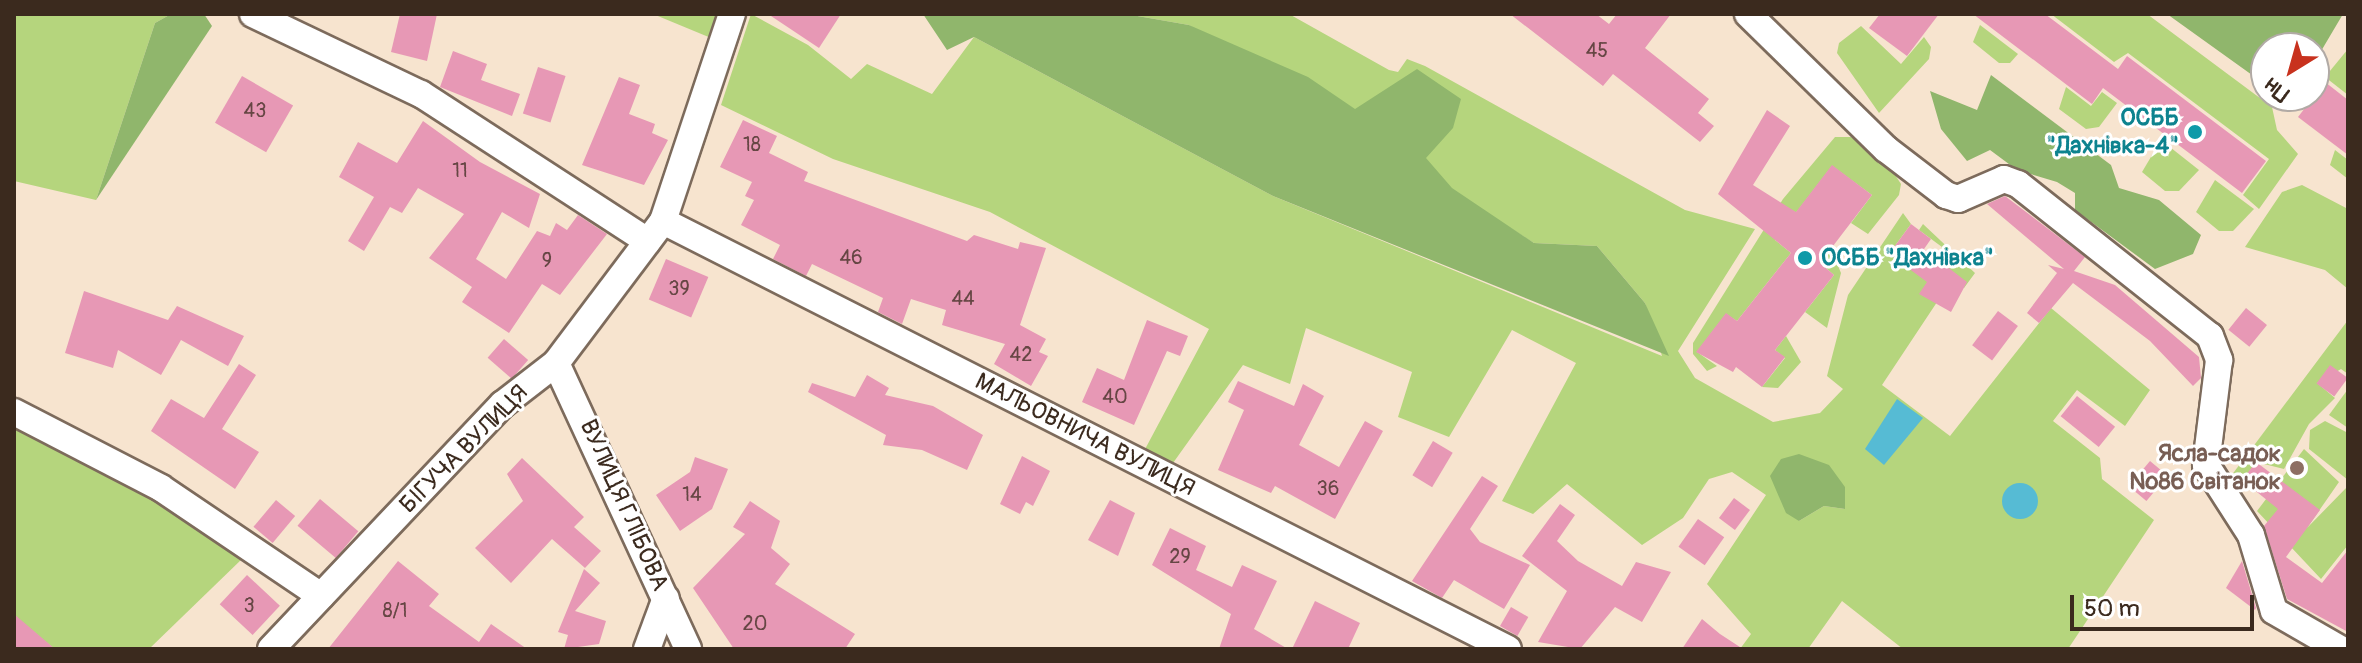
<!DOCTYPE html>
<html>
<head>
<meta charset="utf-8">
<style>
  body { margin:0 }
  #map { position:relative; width:2362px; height:663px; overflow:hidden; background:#f7e4cf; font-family:Pangolin,sans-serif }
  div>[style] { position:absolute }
  .green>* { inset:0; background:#b5d57d }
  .forest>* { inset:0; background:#90b66c }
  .water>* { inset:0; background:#56bbd4 }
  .round { border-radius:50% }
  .building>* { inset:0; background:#e798b5; transform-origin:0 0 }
  .roads { filter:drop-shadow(2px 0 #7d6b5c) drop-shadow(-2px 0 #7d6b5c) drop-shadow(0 2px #7d6b5c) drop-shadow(0 -2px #7d6b5c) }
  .street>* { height:26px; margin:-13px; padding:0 13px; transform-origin:13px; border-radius:13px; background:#fff }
  .dots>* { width:22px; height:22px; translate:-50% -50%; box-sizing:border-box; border:4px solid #fff; border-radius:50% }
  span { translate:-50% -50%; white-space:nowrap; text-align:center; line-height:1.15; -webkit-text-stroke:6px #fff; paint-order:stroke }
  .number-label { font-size:20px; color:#664644 }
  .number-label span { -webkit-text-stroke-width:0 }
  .culture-label { font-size:24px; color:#0d838f; font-weight:700 }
  .right { translate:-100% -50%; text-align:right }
  .left { translate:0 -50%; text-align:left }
  .street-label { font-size:24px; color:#3b2a1e }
  .education-label { font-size:24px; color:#785e54; font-weight:700 }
  .frame { position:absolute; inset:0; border:16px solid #3b2a1e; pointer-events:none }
  .north { position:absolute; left:2250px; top:32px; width:80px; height:80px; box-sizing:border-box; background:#fff; border:2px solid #b1aaa5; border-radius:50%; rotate:217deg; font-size:22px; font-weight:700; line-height:32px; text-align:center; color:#3b2a1e }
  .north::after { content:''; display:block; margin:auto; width:28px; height:36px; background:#c8321e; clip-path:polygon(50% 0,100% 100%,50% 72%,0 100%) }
  .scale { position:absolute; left:2070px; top:595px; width:184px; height:36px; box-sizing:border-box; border:4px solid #3b2a1e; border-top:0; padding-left:10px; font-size:24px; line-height:28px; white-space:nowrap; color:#3b2a1e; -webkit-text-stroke:6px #fff; paint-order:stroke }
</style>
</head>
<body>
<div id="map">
  <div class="green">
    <i style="clip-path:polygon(14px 14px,171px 14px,155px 23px,96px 200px,14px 181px)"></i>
    <i style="clip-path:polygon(653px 14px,718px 14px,711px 38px)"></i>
    <i style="clip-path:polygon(evenodd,751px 14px,808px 45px,851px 79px,867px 64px,932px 94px,974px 37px,1273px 196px,1662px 356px,1645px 303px,1597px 246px,1534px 243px,1189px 25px,1126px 14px,1289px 14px,1389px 70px,1398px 72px,1407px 59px,1425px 66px,1685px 210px,1755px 229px,1678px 351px,1695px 378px,1773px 422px,1820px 413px,1843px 389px,1827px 376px,1848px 295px,1903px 213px,1911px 224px,1889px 254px,1937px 259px,1942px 247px,1919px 230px,1923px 224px,1975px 273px,1964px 288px,1951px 281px,1882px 385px,1950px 436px,2051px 308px,2150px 390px,2125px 426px,2077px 390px,2053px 421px,2100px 458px,2102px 479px,2154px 520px,2068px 649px,1903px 649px,1842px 601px,1808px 649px,1740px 649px,1751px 634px,1707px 584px,1766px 495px,1732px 472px,1709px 479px,1683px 518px,1642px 545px,1567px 484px,1533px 514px,1502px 501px,1576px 363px,1512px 330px,1449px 437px,1398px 417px,1412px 372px,1306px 328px,1290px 384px,1243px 365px,1173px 463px,1143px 453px,1209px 329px,990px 212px,833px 159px,721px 105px,751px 14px,1781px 459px,1845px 509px,1824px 506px,1799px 521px,1781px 459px)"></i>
    <i style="clip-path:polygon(2051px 14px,2147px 14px,2272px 107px,2277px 130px,2298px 154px,2259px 209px,2243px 195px,2269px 159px,2128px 53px,2114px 62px)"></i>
    <i style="clip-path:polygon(1980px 25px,2018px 54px,2010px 63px,1999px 63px,1973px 42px)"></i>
    <i style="clip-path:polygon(1861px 26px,1901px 64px,1924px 37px,1931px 47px,1929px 59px,1879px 113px,1837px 53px,1839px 43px)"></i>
    <i style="clip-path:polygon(2348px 49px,2348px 95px,2325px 77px)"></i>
    <i style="clip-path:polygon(2066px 87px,2091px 106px,2102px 92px,2117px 103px,2099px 127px,2086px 129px,2059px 109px)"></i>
    <i style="clip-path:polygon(1835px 137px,1851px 137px,1888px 164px,1901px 184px,1899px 195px,1868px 234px,1851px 223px,1872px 195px,1832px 166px,1775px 240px,1791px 253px,1737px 321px,1726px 314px,1697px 352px,1717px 366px,1707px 371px,1693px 354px,1693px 343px,1783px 199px)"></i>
    <i style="clip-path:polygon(2161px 140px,2199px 170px,2179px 191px,2165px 191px,2142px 172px)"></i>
    <i style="clip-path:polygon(2335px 150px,2348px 160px,2348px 179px,2330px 165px)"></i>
    <i style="clip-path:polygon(2215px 180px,2254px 209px,2233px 231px,2219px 231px,2196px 212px)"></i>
    <i style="clip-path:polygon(2302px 185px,2348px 209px,2348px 289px,2325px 270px,2245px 247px,2282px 192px)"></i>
    <i style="clip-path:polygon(1831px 249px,1841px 273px,1827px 328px,1805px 312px,1834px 275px,1820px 263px)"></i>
    <i style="clip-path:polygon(2348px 320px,2348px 374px,2341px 369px,2317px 383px,2335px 398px,2309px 424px,2284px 469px,2256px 462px,2238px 487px,2228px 480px)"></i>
    <i style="clip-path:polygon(1786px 336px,1801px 362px,1778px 388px,1762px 387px,1785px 358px,1775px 350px)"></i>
    <i style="clip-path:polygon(2348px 389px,2348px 428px,2329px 415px)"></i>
    <i style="clip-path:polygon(14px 420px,127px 481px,243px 558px,149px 649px,55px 649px,14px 618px)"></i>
    <i style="clip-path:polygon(2325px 421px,2348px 433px,2348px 480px,2309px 449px,2310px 430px)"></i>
    <i style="clip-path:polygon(2304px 449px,2339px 482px,2307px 528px,2348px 486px,2348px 545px,2321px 579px,2257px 511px)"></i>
  </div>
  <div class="forest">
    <i style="clip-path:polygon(171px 14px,204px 14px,212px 26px,96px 200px,155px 23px)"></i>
    <i style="clip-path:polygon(923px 14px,1126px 14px,1189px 25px,1308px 77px,1355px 109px,1417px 69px,1461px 99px,1453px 128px,1426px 158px,1452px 188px,1534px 243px,1597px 246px,1645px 303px,1669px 356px,1273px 196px,974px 37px,947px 50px)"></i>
    <i style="clip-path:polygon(2167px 14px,2343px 14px,2314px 63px,2314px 48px,2266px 48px,2266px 85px)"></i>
    <i style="clip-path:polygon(1991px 75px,2111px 165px,2119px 188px,2159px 200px,2201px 235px,2193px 254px,2155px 269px,2075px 210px,2075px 193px,2057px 182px,2017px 170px,1990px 150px,1967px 161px,1941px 129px,1930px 91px,1977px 110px)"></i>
    <i style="clip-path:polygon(1799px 454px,1829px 465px,1845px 487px,1845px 509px,1824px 506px,1799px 521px,1786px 513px,1770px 476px,1781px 459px)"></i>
  </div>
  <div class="water">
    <i style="clip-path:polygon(1897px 399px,1923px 418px,1884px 465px,1865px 449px)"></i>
    <i class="round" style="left:2002px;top:483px;width:36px;height:36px"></i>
  </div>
  <div class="building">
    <i style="clip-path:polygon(400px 14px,437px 14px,427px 61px,391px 52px)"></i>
    <i style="clip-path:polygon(768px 14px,841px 14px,819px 48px)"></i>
    <i style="clip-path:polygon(1510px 14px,1596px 14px,1609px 24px,1617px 14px,1671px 14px,1645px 48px,1709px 99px,1698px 113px,1714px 126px,1700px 142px,1613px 74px,1603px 86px)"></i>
    <i style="clip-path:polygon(1880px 14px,1939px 14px,1907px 56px,1869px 28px)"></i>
    <i style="clip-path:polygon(1973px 14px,2045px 14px,2118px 69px,2127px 56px,2266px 161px,2242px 193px,2103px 88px,2092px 104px)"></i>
    <i style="clip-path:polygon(453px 51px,487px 64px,481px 80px,520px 94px,512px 116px,440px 87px)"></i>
    <i style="left:538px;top:67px;width:29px;height:49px;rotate:18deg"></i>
    <i style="left:242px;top:76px;width:59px;height:54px;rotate:30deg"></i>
    <i style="clip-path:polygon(619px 77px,640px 85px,629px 114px,655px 124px,652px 133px,668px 140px,644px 185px,582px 165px)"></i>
    <i style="clip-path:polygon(2325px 82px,2348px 100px,2348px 155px,2298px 117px)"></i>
    <i style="clip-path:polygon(1767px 110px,1790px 126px,1753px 185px,1796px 212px,1832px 165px,1872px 195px,1820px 263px,1834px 275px,1775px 350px,1785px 357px,1762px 387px,1736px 367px,1733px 372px,1696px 352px,1726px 313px,1737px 321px,1791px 253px,1718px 194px)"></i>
    <i style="clip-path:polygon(743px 120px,777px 136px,769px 153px,808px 172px,804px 181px,967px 241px,974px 235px,1018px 249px,1020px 242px,1046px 248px,1020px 325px,1046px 339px,1039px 352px,1048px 356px,1031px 386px,994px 364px,1005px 344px,942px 325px,946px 310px,911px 299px,902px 324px,878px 312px,883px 298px,812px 264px,806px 276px,773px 259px,780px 245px,741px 225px,754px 200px,745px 196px,752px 182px,720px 167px)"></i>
    <i style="clip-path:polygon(423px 121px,480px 162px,540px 194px,529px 228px,502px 212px,476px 259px,506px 279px,537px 231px,550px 236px,556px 223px,567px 230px,578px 215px,607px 234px,560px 295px,542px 284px,509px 333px,462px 302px,472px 287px,429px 258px,464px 214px,418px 188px,402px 213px,390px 207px,364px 251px,348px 241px,374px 197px,339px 177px,358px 142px,397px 163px)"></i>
    <i style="clip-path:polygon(2005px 196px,2085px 257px,2074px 271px,2115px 285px,2199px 357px,2201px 378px,2193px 386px,2150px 341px,2073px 283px,2039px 323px,2027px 313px,2057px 273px,2048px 265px,2064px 269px,1987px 204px)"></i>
    <i style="clip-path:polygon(1911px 224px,1931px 239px,1924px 249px,1967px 282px,1951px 312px,1919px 294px,1927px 282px,1889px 254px)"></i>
    <i style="left:666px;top:259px;width:46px;height:44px;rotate:23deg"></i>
    <i style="clip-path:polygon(84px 291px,168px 320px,177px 306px,244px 336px,228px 366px,181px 340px,161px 375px,118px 350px,113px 368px,65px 353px)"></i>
    <i style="left:2246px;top:308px;width:27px;height:28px;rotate:39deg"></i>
    <i style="left:1998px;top:311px;width:25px;height:43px;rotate:37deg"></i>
    <i style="clip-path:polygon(1147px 320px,1188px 336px,1180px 356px,1167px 351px,1134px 425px,1082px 402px,1097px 368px,1124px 380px)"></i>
    <i style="left:504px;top:339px;width:32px;height:25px;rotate:41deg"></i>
    <i style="clip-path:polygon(239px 364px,256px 375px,222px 429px,259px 452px,235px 489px,151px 431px,171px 399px,204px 418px)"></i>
    <i style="left:2330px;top:365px;width:22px;height:23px;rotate:36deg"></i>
    <i style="clip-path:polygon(867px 375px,889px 388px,885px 395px,933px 406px,983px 435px,967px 470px,922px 450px,883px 445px,886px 435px,808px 392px,812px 383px,855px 397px)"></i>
    <i style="clip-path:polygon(1238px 381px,1294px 406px,1303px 384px,1324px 396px,1299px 445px,1339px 467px,1365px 421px,1383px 431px,1335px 519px,1275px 486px,1271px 493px,1218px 470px,1244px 410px,1228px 402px)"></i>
    <i style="left:2077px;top:396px;width:49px;height:26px;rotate:39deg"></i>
    <i style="left:1433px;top:441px;width:23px;height:40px;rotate:31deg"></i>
    <i style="clip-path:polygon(1022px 456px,1050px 471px,1033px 506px,1026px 502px,1020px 514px,1000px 504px)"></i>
    <i style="clip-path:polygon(695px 457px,728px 469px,712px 509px,680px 531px,656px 495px,690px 472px)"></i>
    <i style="clip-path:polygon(522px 458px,584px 517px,574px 527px,601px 551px,585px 568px,552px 539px,511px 583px,475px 548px,523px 501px,507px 474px)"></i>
    <i style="left:2150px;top:461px;width:23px;height:33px;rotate:40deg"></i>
    <i style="clip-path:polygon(2256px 462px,2320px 510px,2286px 557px,2322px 583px,2348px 550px,2348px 632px,2287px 599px,2264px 526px,2278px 509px,2242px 480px)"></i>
    <i style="clip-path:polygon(1482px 476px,1498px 486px,1470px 529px,1480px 542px,1530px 565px,1504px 609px,1454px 580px,1442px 598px,1412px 581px)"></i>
    <i style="left:1734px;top:498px;width:20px;height:25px;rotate:37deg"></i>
    <i style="left:320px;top:499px;width:50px;height:35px;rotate:40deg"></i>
    <i style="left:276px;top:500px;width:25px;height:35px;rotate:40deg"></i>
    <i style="clip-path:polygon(1110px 500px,1135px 513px,1118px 556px,1088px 540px)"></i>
    <i style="clip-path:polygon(750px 501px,780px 521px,771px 548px,790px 564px,775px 584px,855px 634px,845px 649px,734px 649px,693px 588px,745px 534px,733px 527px)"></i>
    <i style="clip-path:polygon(1560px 504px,1575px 515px,1557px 541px,1578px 561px,1622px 586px,1636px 562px,1671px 572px,1642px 622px,1615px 607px,1580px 649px,1538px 642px,1567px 591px,1522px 556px)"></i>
    <i style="left:1698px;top:519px;width:32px;height:34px;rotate:35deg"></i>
    <i style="clip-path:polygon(1170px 528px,1206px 546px,1196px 570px,1232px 587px,1242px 565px,1277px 581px,1254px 629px,1288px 649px,1219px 649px,1231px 614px,1152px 565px)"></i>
    <i style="clip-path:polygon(398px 561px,439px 594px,429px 606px,479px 642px,491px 624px,527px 649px,328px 649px)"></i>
    <i style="clip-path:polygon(2242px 561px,2256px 608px,2255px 610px,2226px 588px)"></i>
    <i style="clip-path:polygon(584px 569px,600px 583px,575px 611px,606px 621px,599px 644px,564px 649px,568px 635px,558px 632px)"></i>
    <i style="left:247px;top:575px;width:45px;height:40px;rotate:43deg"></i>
    <i style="clip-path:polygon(1315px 601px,1360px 623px,1348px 649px,1292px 649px)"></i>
    <i style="left:1511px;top:607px;width:20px;height:22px;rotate:30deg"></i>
    <i style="clip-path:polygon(14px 614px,55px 649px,14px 649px)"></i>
    <i style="clip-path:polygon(1702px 619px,1720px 634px,1743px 649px,1682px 649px)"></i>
  </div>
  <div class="roads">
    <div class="street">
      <i style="left:253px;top:14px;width:186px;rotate:25.5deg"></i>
      <i style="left:421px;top:94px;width:270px;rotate:33deg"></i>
      <i style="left:1748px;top:14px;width:193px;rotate:44.4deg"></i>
      <i style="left:1886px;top:149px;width:76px;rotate:37.5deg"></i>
      <i style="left:1946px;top:195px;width:13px;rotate:18deg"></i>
      <i style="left:1958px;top:199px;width:50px;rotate:-23.5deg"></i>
      <i style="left:2004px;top:179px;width:15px;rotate:20deg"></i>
      <i style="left:2018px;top:184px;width:245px;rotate:38.4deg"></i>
      <i style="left:2210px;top:336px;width:26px;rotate:69deg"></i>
      <i style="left:2219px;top:360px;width:106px;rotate:97.1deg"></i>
      <i style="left:2206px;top:465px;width:83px;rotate:57.3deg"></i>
      <i style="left:2251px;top:535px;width:79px;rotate:73.2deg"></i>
      <i style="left:2274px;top:611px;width:76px;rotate:29.9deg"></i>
      <i style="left:663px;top:221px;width:947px;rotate:26.86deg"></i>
      <i style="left:556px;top:363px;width:315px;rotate:65.2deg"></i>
      <i style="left:14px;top:412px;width:165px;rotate:27.3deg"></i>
      <i style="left:161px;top:488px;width:193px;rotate:34deg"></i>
      <i style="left:271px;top:649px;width:337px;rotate:-46.6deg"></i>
      <i style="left:503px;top:404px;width:67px;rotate:-37.7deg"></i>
      <i style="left:556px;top:363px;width:178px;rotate:-53deg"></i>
      <i style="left:663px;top:221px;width:218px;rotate:-71.6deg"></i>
      <i style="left:647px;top:649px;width:54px;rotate:-69.6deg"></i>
    </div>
  </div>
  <div class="dots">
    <i style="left:2195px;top:132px;background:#0f9aa8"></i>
    <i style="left:1805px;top:258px;background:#0f9aa8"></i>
    <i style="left:2297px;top:468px;background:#8d6e63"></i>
  </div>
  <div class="number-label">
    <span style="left:1597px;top:50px">45</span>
    <span style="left:255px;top:110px">43</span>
    <span style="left:752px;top:144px">18</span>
    <span style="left:460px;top:170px">11</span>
    <span style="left:851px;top:257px">46</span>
    <span style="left:547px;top:260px">9</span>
    <span style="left:679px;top:288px">39</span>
    <span style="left:963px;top:298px">44</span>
    <span style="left:1021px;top:354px">42</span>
    <span style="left:1115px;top:396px">40</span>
    <span style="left:1328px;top:488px">36</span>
    <span style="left:692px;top:494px">14</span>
    <span style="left:1180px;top:556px">29</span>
    <span style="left:249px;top:605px">3</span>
    <span style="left:395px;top:610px">8/1</span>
    <span style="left:755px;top:623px">20</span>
  </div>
  <div class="culture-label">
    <span class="right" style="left:2179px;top:132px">ОСББ<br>"Дахнівка-4"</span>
    <span class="left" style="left:1821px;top:258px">ОСББ "Дахнівка"</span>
  </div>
  <div class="street-label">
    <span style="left:1085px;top:435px;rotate:27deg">МАЛЬОВНИЧА ВУЛИЦЯ</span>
    <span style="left:464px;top:449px;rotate:-45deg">БІГУЧА ВУЛИЦЯ</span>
    <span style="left:624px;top:505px;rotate:66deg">ВУЛИЦЯ ГЛІБОВА</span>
  </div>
  <div class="education-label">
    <span class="right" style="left:2281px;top:468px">Ясла-садок<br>№86 Світанок</span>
  </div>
  <div class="frame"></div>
  <div class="north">Пн</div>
  <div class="scale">50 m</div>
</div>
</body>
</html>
